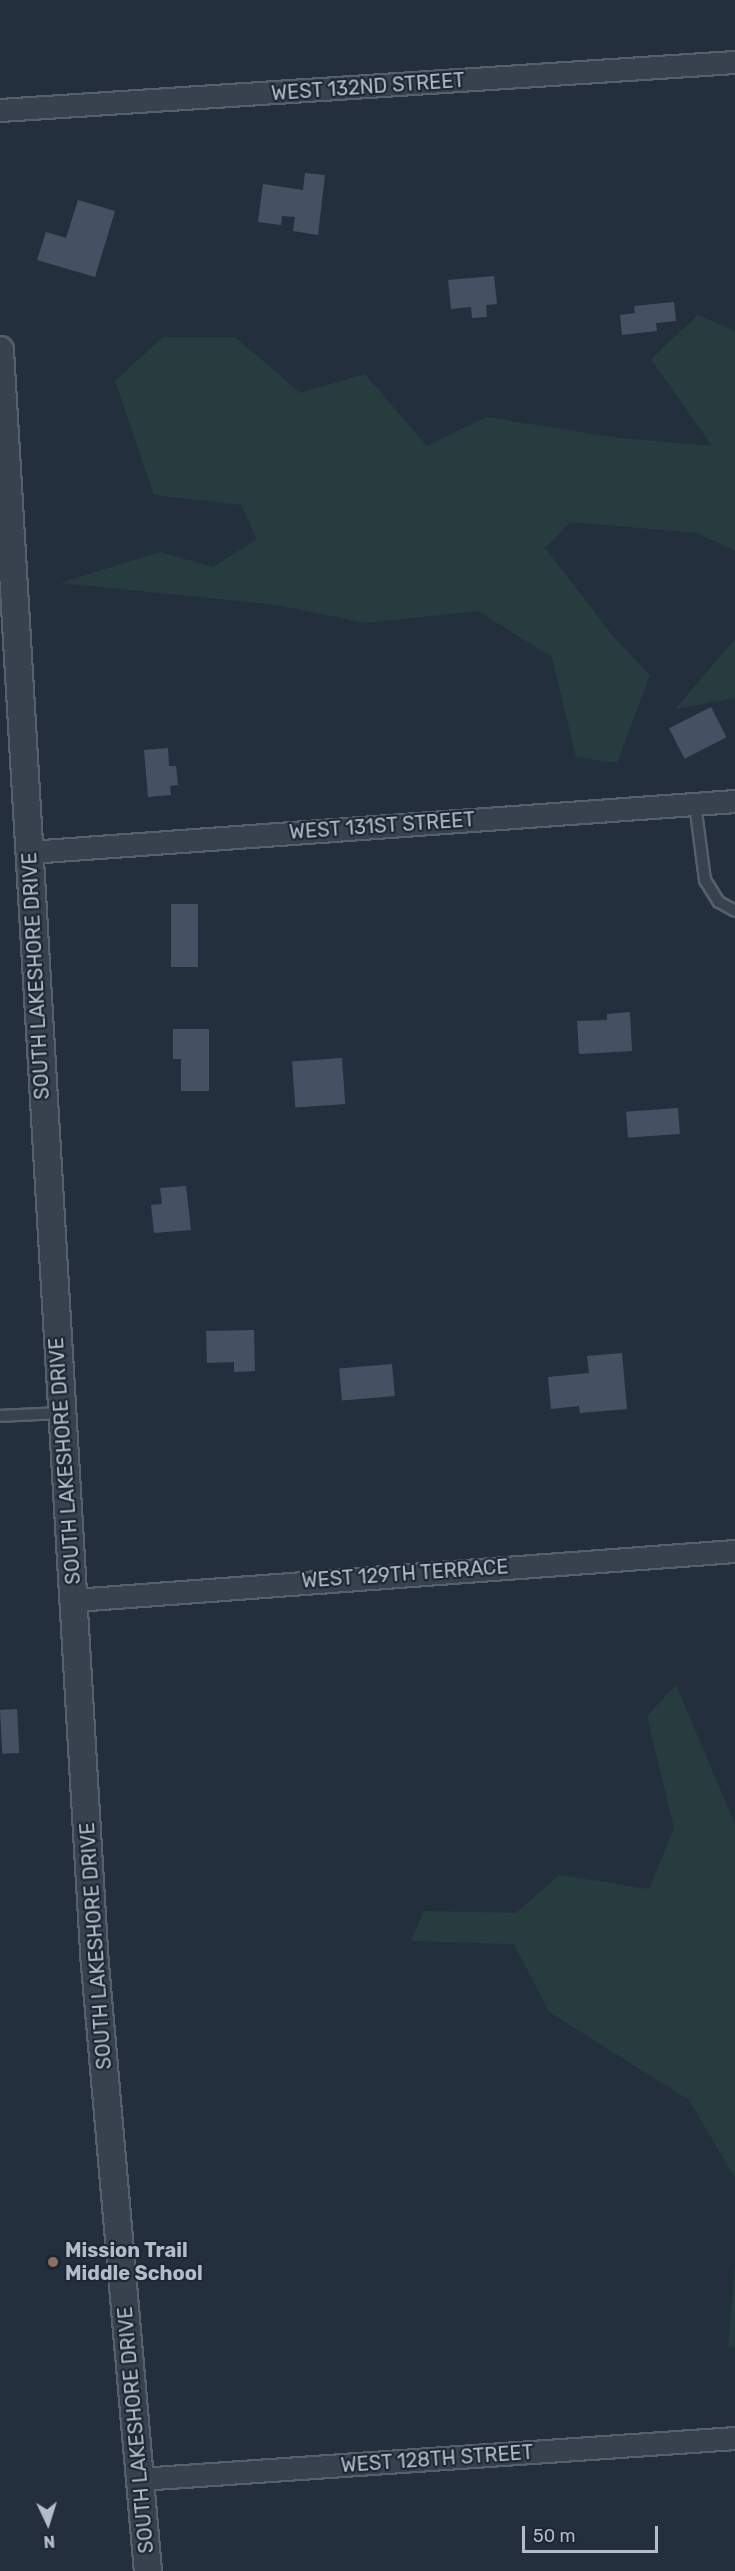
<!DOCTYPE html>
<html>
<head>
<meta charset="utf-8">
<style>
  body { margin:0 }
  #map { position:relative; width:735px; height:2571px; overflow:hidden; background:#242f3e; font-family:Rubik,sans-serif }
  div>[style] { position:absolute }
  .green>* { inset:0; background:#263c3f }
  .building>* { inset:0; background:#455162; transform-origin:0 0 }
  .roads { filter:drop-shadow(2px 0 #565f6c) drop-shadow(-2px 0 #565f6c) drop-shadow(0 2px #565f6c) drop-shadow(0 -2px #565f6c) }
  .service>* { height:10px; margin:-5px; padding:0 5px; transform-origin:5px; border-radius:5px; background:#38414e }
  .minor>* { height:21px; margin:-10.5px; padding:0 10.5px; transform-origin:10.5px; border-radius:10.5px; background:#38414e }
  .tertiary>* { height:26px; margin:-13px; padding:0 13px; transform-origin:13px; border-radius:13px; background:#38414e }
  .dots>* { width:16px; height:16px; translate:-50% -50%; box-sizing:border-box; border:3px solid #1d2633; border-radius:50% }
  span { translate:-50% -50%; white-space:nowrap; text-align:center; line-height:1.15; -webkit-text-stroke:4.5px #1d2633; paint-order:stroke }
  .street-label { font-size:20px; color:#b4bcc9 }
  .poi-label { font-size:20px; color:#b4bcc9; font-weight:700 }
  .left { translate:0 -50%; text-align:left }
  .north { position:absolute; left:18px; top:2493px; width:60px; height:60px; -webkit-text-stroke:4px #1d2633; paint-order:stroke; rotate:176deg; font-size:16px; font-weight:700; line-height:24px; text-align:center; color:#b4bcc9 }
  .north::after { content:''; display:block; margin:auto; width:21px; height:27px; background:#b4bcc9; clip-path:polygon(50% 0,100% 100%,50% 72%,0 100%) }
  .scale { position:absolute; left:522px; top:2526px; width:136px; height:27px; box-sizing:border-box; border:3px solid #b4bcc9; border-top:0; padding-left:8px; font-size:18px; line-height:21px; white-space:nowrap; color:#b4bcc9; -webkit-text-stroke:4px #1d2633; paint-order:stroke }
</style>
</head>
<body>
<div id="map">
  <div class="green">
    <i style="clip-path:polygon(698px 315px,735px 331px,735px 551px,697px 533px,570px 522px,545px 548px,617px 641px,650px 675px,617px 763px,576px 757px,552px 657px,478px 611px,366px 623px,277px 605px,60px 583px,160px 552px,213px 567px,257px 539px,241px 505px,154px 495px,115px 381px,163px 337px,235px 337px,300px 393px,365px 374px,427px 446px,486px 417px,620px 438px,712px 446px,651px 359px)"></i>
    <i style="clip-path:polygon(735px 639px,735px 698px,675px 709px)"></i>
    <i style="clip-path:polygon(676px 1685px,735px 1824px,735px 2178px,689px 2100px,549px 2012px,514px 1944px,411px 1941px,424px 1911px,516px 1913px,559px 1875px,649px 1889px,674px 1828px,647px 1716px)"></i>
    <i style="clip-path:polygon(735px 2262px,735px 2346px,728px 2347px)"></i>
  </div>
  <div class="building">
    <i style="clip-path:polygon(305px 173px,325px 175px,318px 235px,293px 231px,295px 217px,282px 216px,281px 225px,258px 222px,263px 184px,303px 190px)"></i>
    <i style="clip-path:polygon(78px 200px,115px 211px,95px 277px,37px 260px,46px 232px,66px 238px)"></i>
    <i style="clip-path:polygon(494px 276px,497px 304px,486px 305px,487px 317px,472px 318px,471px 307px,451px 309px,448px 280px)"></i>
    <i style="clip-path:polygon(674px 302px,676px 321px,656px 323px,657px 331px,622px 335px,620px 315px,635px 313px,634px 306px)"></i>
    <i style="left:711px;top:707px;width:34px;height:47px;rotate:63deg"></i>
    <i style="clip-path:polygon(168px 748px,169px 766px,176px 766px,178px 785px,170px 786px,171px 795px,148px 797px,144px 750px)"></i>
    <i style="left:171px;top:904px;width:27px;height:63px"></i>
    <i style="clip-path:polygon(630px 1012px,632px 1051px,579px 1054px,577px 1021px,607px 1020px,607px 1014px)"></i>
    <i style="clip-path:polygon(173px 1029px,209px 1029px,209px 1091px,181px 1091px,181px 1059px,173px 1059px)"></i>
    <i style="left:342px;top:1058px;width:46px;height:50px;rotate:86deg"></i>
    <i style="left:678px;top:1108px;width:26px;height:52px;rotate:86deg"></i>
    <i style="clip-path:polygon(186px 1186px,191px 1230px,154px 1233px,151px 1205px,162px 1204px,160px 1188px)"></i>
    <i style="clip-path:polygon(254px 1330px,255px 1371px,234px 1372px,234px 1362px,207px 1363px,206px 1331px)"></i>
    <i style="clip-path:polygon(622px 1353px,627px 1409px,580px 1413px,579px 1406px,551px 1409px,548px 1377px,589px 1373px,587px 1356px)"></i>
    <i style="left:392px;top:1364px;width:32px;height:53px;rotate:85deg"></i>
    <i style="left:17px;top:1709px;width:44px;height:17px;rotate:87deg"></i>
  </div>
  <div class="roads">
    <div class="service">
      <i style="left:695px;top:804px;width:77px;rotate:82.5deg"></i>
      <i style="left:705px;top:880px;width:26px;rotate:58deg"></i>
      <i style="left:719px;top:902px;width:18px;rotate:29deg"></i>
      <i style="left:0;top:1416px;width:61px;rotate:-2.8deg"></i>
    </div>
    <div class="minor">
      <i style="left:0;top:110px;width:737px;rotate:-3.74deg"></i>
      <i style="left:29px;top:852px;width:708px;rotate:-4.13deg"></i>
      <i style="left:75px;top:1600px;width:662px;rotate:-4.25deg"></i>
      <i style="left:140px;top:2479px;width:596px;rotate:-3.94deg"></i>
    </div>
    <div class="tertiary">
      <i style="left:0;top:350px;width:1606px;rotate:86.64deg"></i>
      <i style="left:94px;top:1953px;width:620px;rotate:85.01deg"></i>
    </div>
  </div>
  <div class="dots">
    <i style="left:53px;top:2262px;background:#8d6e63"></i>
  </div>
  <div class="street-label">
    <span style="left:368px;top:87px;rotate:-4deg">WEST 132ND STREET</span>
    <span style="left:382px;top:826px;rotate:-4deg">WEST 131ST STREET</span>
    <span style="left:36px;top:976px;rotate:-93deg">SOUTH LAKESHORE DRIVE</span>
    <span style="left:65px;top:1461px;rotate:-94deg">SOUTH LAKESHORE DRIVE</span>
    <span style="left:405px;top:1574px;rotate:-4deg">WEST 129TH TERRACE</span>
    <span style="left:96px;top:1946px;rotate:-94deg">SOUTH LAKESHORE DRIVE</span>
    <span style="left:136px;top:2430px;rotate:-95deg">SOUTH LAKESHORE DRIVE</span>
    <span style="left:437px;top:2459px;rotate:-4deg">WEST 128TH STREET</span>
  </div>
  <div class="poi-label">
    <span class="left" style="left:65px;top:2262px">Mission Trail<br>Middle School</span>
  </div>
  <div class="north">N</div>
  <div class="scale">50 m</div>
</div>
</body>
</html>
